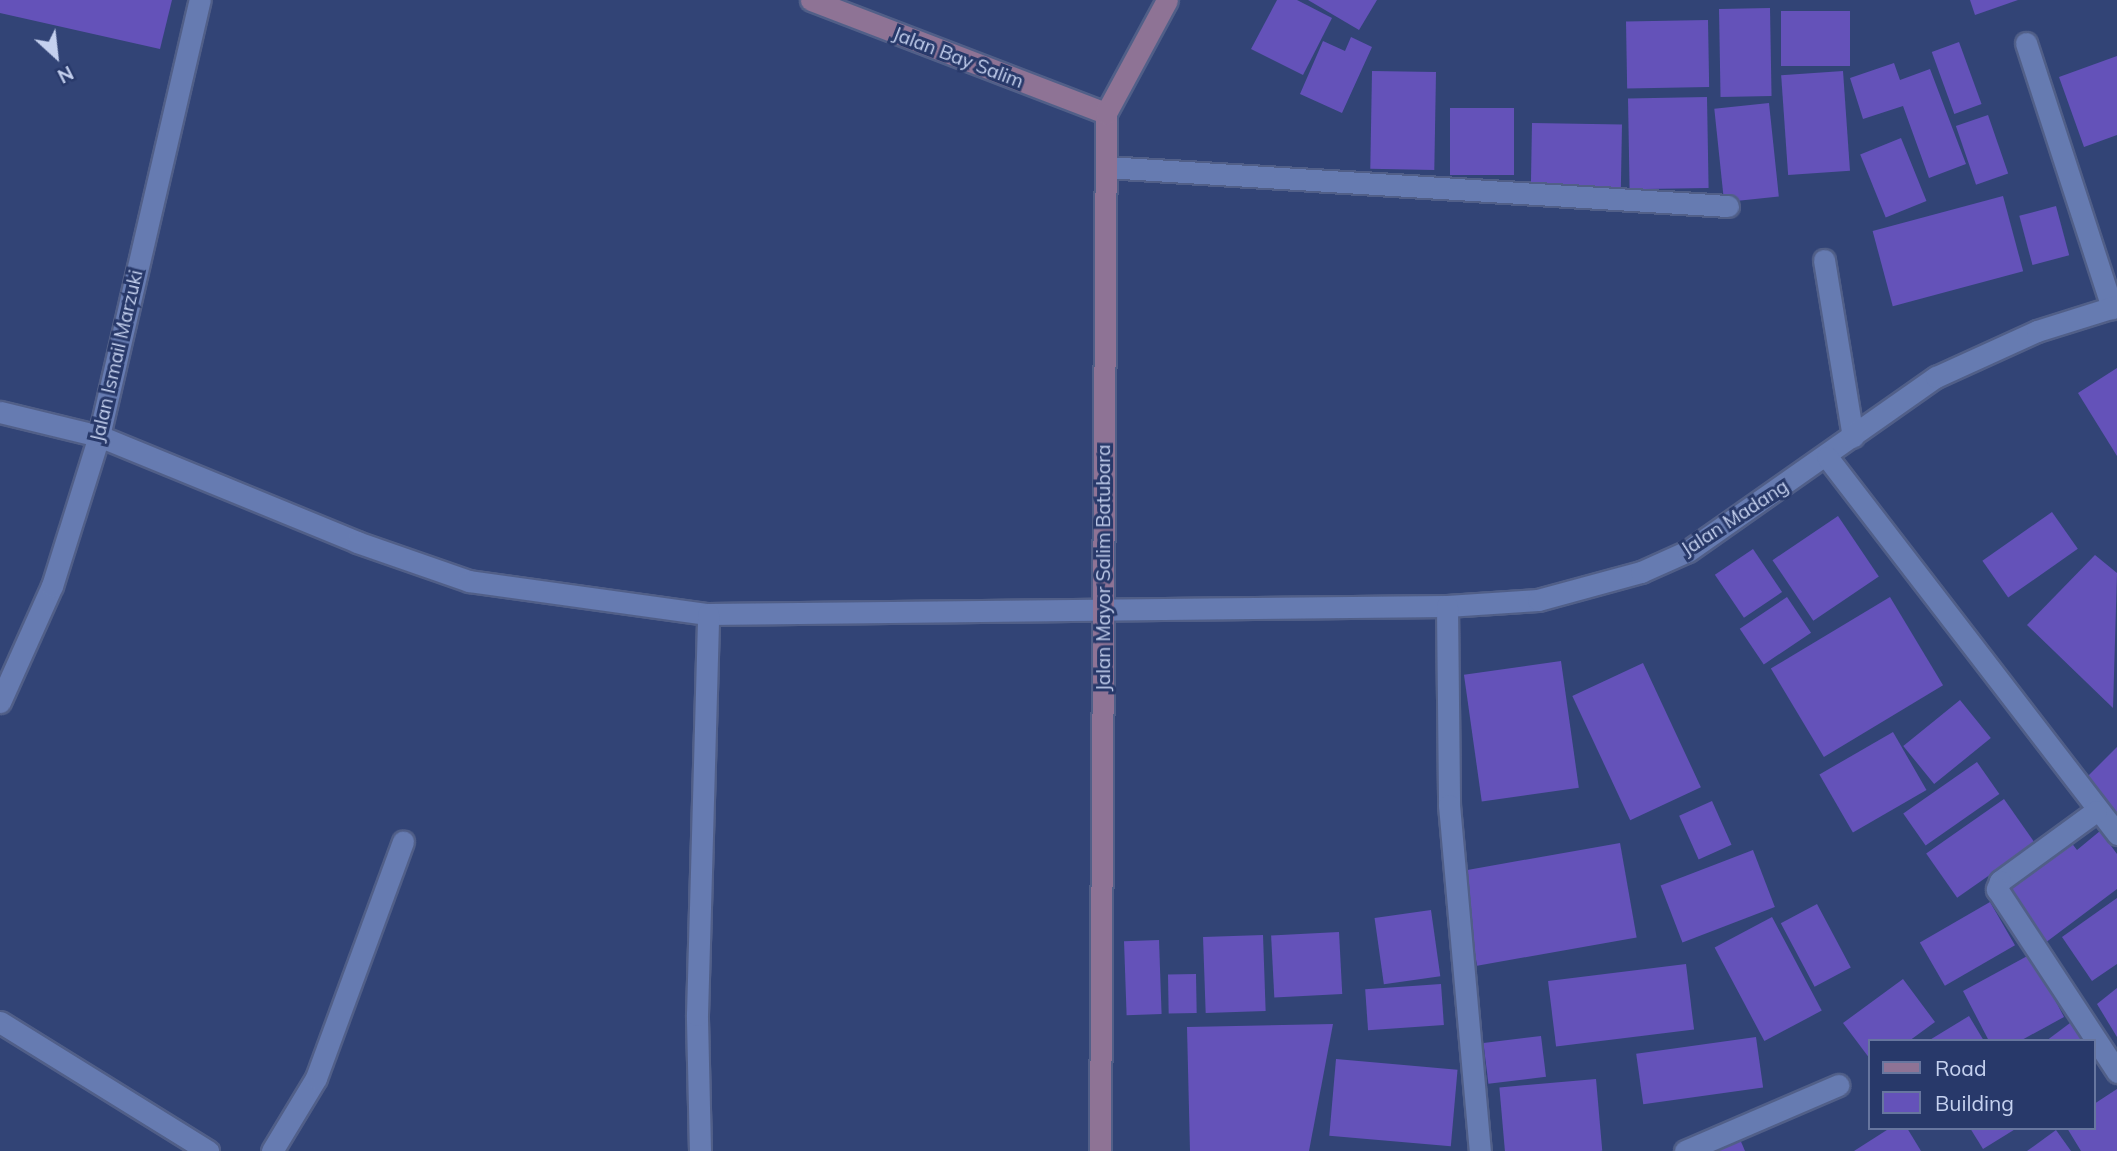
<!DOCTYPE html>
<html>
<head>
<meta charset="utf-8">
<style>
  body { margin:0 }
  #map { position:relative; width:2117px; height:1151px; overflow:hidden; background:#324476; font-family:Mulish,sans-serif }
  div>[style] { position:absolute }
  .building>* { inset:0; background:#6452b9; transform-origin:0 0 }
  .roads { filter:drop-shadow(2px 0 #515f88) drop-shadow(-2px 0 #515f88) drop-shadow(0 2px #515f88) drop-shadow(0 -2px #515f88) }
  .lane>* { height:21px; margin:-10.5px; padding:0 10.5px; transform-origin:10.5px; border-radius:10.5px; background:#667bb1 }
  .street>* { height:21px; margin:-10.5px; padding:0 10.5px; transform-origin:10.5px; border-radius:10.5px; background:#667bb1 }
  .secondary>* { height:21px; margin:-10.5px; padding:0 10.5px; transform-origin:10.5px; border-radius:10.5px; background:#8e7395 }
  span { translate:-50% -50%; white-space:nowrap; text-align:center; line-height:1.15; -webkit-text-stroke:6px #28396a; paint-order:stroke }
  .street-label { font-size:19px; color:#c5d1ef }
  .legend { position:absolute; left:1868px; top:1039px; width:228px; height:91px; box-sizing:border-box; background:#28396a; border:2px solid #67769f; margin:0; padding:9px 12px; list-style:none; font-size:21px; color:#c5d1ef }
  .legend li { display:flex; align-items:center; gap:14px; height:35px }
  .legend b { width:35px; border:2px solid #67769f }
  .north { position:absolute; left:21px; top:21px; width:70px; height:70px; -webkit-text-stroke:5px #28396a; paint-order:stroke; rotate:153deg; font-size:19px; font-weight:700; line-height:28px; text-align:center; color:#c5d1ef }
  .north::after { content:''; display:block; margin:auto; width:24px; height:32px; background:#c5d1ef; clip-path:polygon(50% 0,100% 100%,50% 72%,0 100%) }
</style>
</head>
<body>
<div id="map">
  <div class="building">
    <i style="clip-path:polygon(0 0,172px 0,160px 49px,0 13px)"></i>
    <i style="clip-path:polygon(1277px 0,1297px 0,1332px 18px,1303px 75px,1251px 49px)"></i>
    <i style="clip-path:polygon(1308px 0,1377px 0,1359px 30px)"></i>
    <i style="clip-path:polygon(1970px 0,2018px 0,1975px 15px)"></i>
    <i style="left:1770px;top:8px;width:88px;height:51px;rotate:89deg"></i>
    <i style="left:1850px;top:11px;width:55px;height:69px;rotate:90deg"></i>
    <i style="left:1708px;top:20px;width:67px;height:82px;rotate:89deg"></i>
    <i style="clip-path:polygon(1351px 37px,1372px 47px,1342px 113px,1300px 94px,1323px 41px,1345px 51px)"></i>
    <i style="left:1959px;top:42px;width:66px;height:29px;rotate:70deg"></i>
    <i style="clip-path:polygon(2117px 56px,2117px 135px,2084px 147px,2059px 77px)"></i>
    <i style="clip-path:polygon(1894px 63px,1900px 80px,1930px 69px,1966px 164px,1929px 178px,1903px 106px,1863px 119px,1850px 78px)"></i>
    <i style="left:1843px;top:71px;width:100px;height:62px;rotate:86deg"></i>
    <i style="left:1436px;top:72px;width:98px;height:64px;rotate:91deg"></i>
    <i style="left:1707px;top:97px;width:91px;height:79px;rotate:89deg"></i>
    <i style="left:1769px;top:103px;width:94px;height:55px;rotate:84deg"></i>
    <i style="left:1450px;top:108px;width:64px;height:67px"></i>
    <i style="left:1988px;top:115px;width:62px;height:34px;rotate:71deg"></i>
    <i style="left:1532px;top:123px;width:90px;height:63px;rotate:1deg"></i>
    <i style="left:1901px;top:138px;width:68px;height:44px;rotate:68deg"></i>
    <i style="left:2003px;top:196px;width:78px;height:135px;rotate:75deg"></i>
    <i style="left:2056px;top:206px;width:51px;height:38px;rotate:75deg"></i>
    <i style="clip-path:polygon(2117px 368px,2117px 456px,2078px 393px)"></i>
    <i style="left:2052px;top:512px;width:45px;height:85px;rotate:55deg"></i>
    <i style="left:1838px;top:516px;width:73px;height:79px;rotate:56deg"></i>
    <i style="left:1753px;top:549px;width:52px;height:46px;rotate:56deg"></i>
    <i style="clip-path:polygon(2095px 555px,2117px 573px,2113px 708px,2027px 625px)"></i>
    <i style="left:1787px;top:597px;width:43px;height:57px;rotate:56deg"></i>
    <i style="left:1890px;top:597px;width:103px;height:139px;rotate:59deg"></i>
    <i style="left:1561px;top:661px;width:128px;height:98px;rotate:82deg"></i>
    <i style="left:1643px;top:663px;width:137px;height:78px;rotate:65deg"></i>
    <i style="left:1960px;top:700px;width:49px;height:73px;rotate:51deg"></i>
    <i style="left:1893px;top:732px;width:67px;height:85px;rotate:60deg"></i>
    <i style="clip-path:polygon(2117px 747px,2117px 814px,2083px 781px)"></i>
    <i style="left:1977px;top:762px;width:39px;height:90px;rotate:55deg"></i>
    <i style="left:2004px;top:799px;width:54px;height:95px;rotate:55deg"></i>
    <i style="left:1712px;top:801px;width:48px;height:36px;rotate:66deg"></i>
    <i style="clip-path:polygon(2100px 831px,2117px 854px,2117px 889px,2041px 946px,1998px 889px,2067px 837px,2077px 850px)"></i>
    <i style="left:1620px;top:843px;width:96px;height:162px;rotate:80deg"></i>
    <i style="left:1753px;top:850px;width:61px;height:99px;rotate:69deg"></i>
    <i style="clip-path:polygon(2117px 898px,2117px 964px,2092px 981px,2062px 937px)"></i>
    <i style="left:1990px;top:902px;width:50px;height:81px;rotate:60deg"></i>
    <i style="left:1817px;top:904px;width:72px;height:41px;rotate:62deg"></i>
    <i style="left:1431px;top:910px;width:67px;height:57px;rotate:82deg"></i>
    <i style="left:1772px;top:917px;width:106px;height:65px;rotate:62deg"></i>
    <i style="left:1339px;top:932px;width:62px;height:68px;rotate:87deg"></i>
    <i style="left:1263px;top:935px;width:76px;height:60px;rotate:88deg"></i>
    <i style="left:1159px;top:940px;width:74px;height:35px;rotate:88deg"></i>
    <i style="clip-path:polygon(2031px 954px,2064px 1017px,2020px 1041px,1989px 1041px,1963px 991px)"></i>
    <i style="left:1686px;top:964px;width:66px;height:139px;rotate:83deg"></i>
    <i style="left:1196px;top:974px;width:39px;height:28px;rotate:89deg"></i>
    <i style="clip-path:polygon(1903px 979px,1935px 1022px,1909px 1041px,1870px 1041px,1870px 1059px,1843px 1023px)"></i>
    <i style="left:1441px;top:984px;width:41px;height:76px;rotate:86deg"></i>
    <i style="clip-path:polygon(2117px 988px,2117px 1037px,2097px 1004px)"></i>
    <i style="clip-path:polygon(1969px 1016px,1984px 1041px,1928px 1041px)"></i>
    <i style="clip-path:polygon(2070px 1023px,2083px 1041px,2046px 1041px)"></i>
    <i style="clip-path:polygon(1333px 1024px,1309px 1151px,1190px 1151px,1187px 1027px)"></i>
    <i style="left:1541px;top:1036px;width:41px;height:58px;rotate:83deg"></i>
    <i style="left:1756px;top:1037px;width:51px;height:121px;rotate:82deg"></i>
    <i style="left:1336px;top:1059px;width:122px;height:77px;rotate:5deg"></i>
    <i style="left:1596px;top:1079px;width:72px;height:97px;rotate:85deg"></i>
    <i style="clip-path:polygon(2117px 1089px,2117px 1151px,2081px 1151px,2067px 1128px,2094px 1128px,2094px 1104px)"></i>
    <i style="clip-path:polygon(1890px 1128px,1907px 1128px,1921px 1151px,1854px 1151px)"></i>
    <i style="clip-path:polygon(1970px 1128px,2017px 1128px,1983px 1149px)"></i>
    <i style="clip-path:polygon(1736px 1130px,1745px 1151px,1689px 1151px)"></i>
    <i style="clip-path:polygon(2056px 1130px,2071px 1151px,2027px 1151px)"></i>
  </div>
  <div class="roads">
    <div class="lane">
      <i style="left:1824px;top:260px;width:179px;rotate:80.7deg"></i>
    </div>
    <div class="street">
      <i style="left:2026px;top:43px;width:279px;rotate:72deg"></i>
      <i style="left:1106px;top:167px;width:623px;rotate:3.59deg"></i>
      <i style="left:0;top:412px;width:102px;rotate:13.6deg"></i>
      <i style="left:99px;top:436px;width:279px;rotate:22.3deg"></i>
      <i style="left:357px;top:542px;width:119px;rotate:19.2deg"></i>
      <i style="left:469px;top:581px;width:241px;rotate:7.9deg"></i>
      <i style="left:708px;top:614px;width:739px;rotate:-0.62deg"></i>
      <i style="left:1447px;top:606px;width:91px;rotate:-3.8deg"></i>
      <i style="left:1538px;top:600px;width:107px;rotate:-15.2deg"></i>
      <i style="left:1641px;top:572px;width:51px;rotate:-24.1deg"></i>
      <i style="left:1688px;top:551px;width:303px;rotate:-35.1deg"></i>
      <i style="left:1936px;top:377px;width:111px;rotate:-24.5deg"></i>
      <i style="left:2037px;top:331px;width:84px;rotate:-17.4deg"></i>
      <i style="left:1827px;top:457px;width:476px;rotate:52.4deg"></i>
      <i style="left:1447px;top:606px;width:199px;rotate:89.4deg"></i>
      <i style="left:1449px;top:805px;width:347px;rotate:84.9deg"></i>
      <i style="left:0;top:702px;width:127px;rotate:-65.9deg"></i>
      <i style="left:52px;top:586px;width:157px;rotate:-72.6deg"></i>
      <i style="left:99px;top:436px;width:448px;rotate:-77deg"></i>
      <i style="left:2096px;top:811px;width:119px;rotate:143.9deg"></i>
      <i style="left:2000px;top:881px;width:9px;rotate:111deg"></i>
      <i style="left:1997px;top:889px;width:219px;rotate:56.7deg"></i>
      <i style="left:0;top:1022px;width:245px;rotate:31.8deg"></i>
      <i style="left:272px;top:1151px;width:85px;rotate:-58.9deg"></i>
      <i style="left:316px;top:1078px;width:252px;rotate:-69.8deg"></i>
      <i style="left:700px;top:1151px;width:136px;rotate:-91.3deg"></i>
      <i style="left:697px;top:1015px;width:401px;rotate:-88.4deg"></i>
      <i style="left:1685px;top:1151px;width:167px;rotate:-23.3deg"></i>
    </div>
    <div class="secondary">
      <i style="left:811px;top:0;width:316px;rotate:21deg"></i>
      <i style="left:1100px;top:1151px;width:1038px;rotate:-89.67deg"></i>
      <i style="left:1106px;top:113px;width:128px;rotate:-61.6deg"></i>
    </div>
  </div>
  <div class="street-label">
    <span style="left:958px;top:58px;rotate:21deg">Jalan Bay Salim</span>
    <span style="left:117px;top:356px;rotate:-77deg">Jalan Ismail Marzuki</span>
    <span style="left:1735px;top:518px;rotate:-33deg">Jalan Madang</span>
    <span style="left:1104px;top:568px;rotate:-90deg">Jalan Mayor Salim Batubara</span>
  </div>
  <ul class="legend">
  <li><b style="height:9px;background:#8e7395"></b>Road</li>
  <li><b style="height:19px;background:#6452b9"></b>Building</li>
  </ul>
  <div class="north">N</div>
</div>
</body>
</html>
